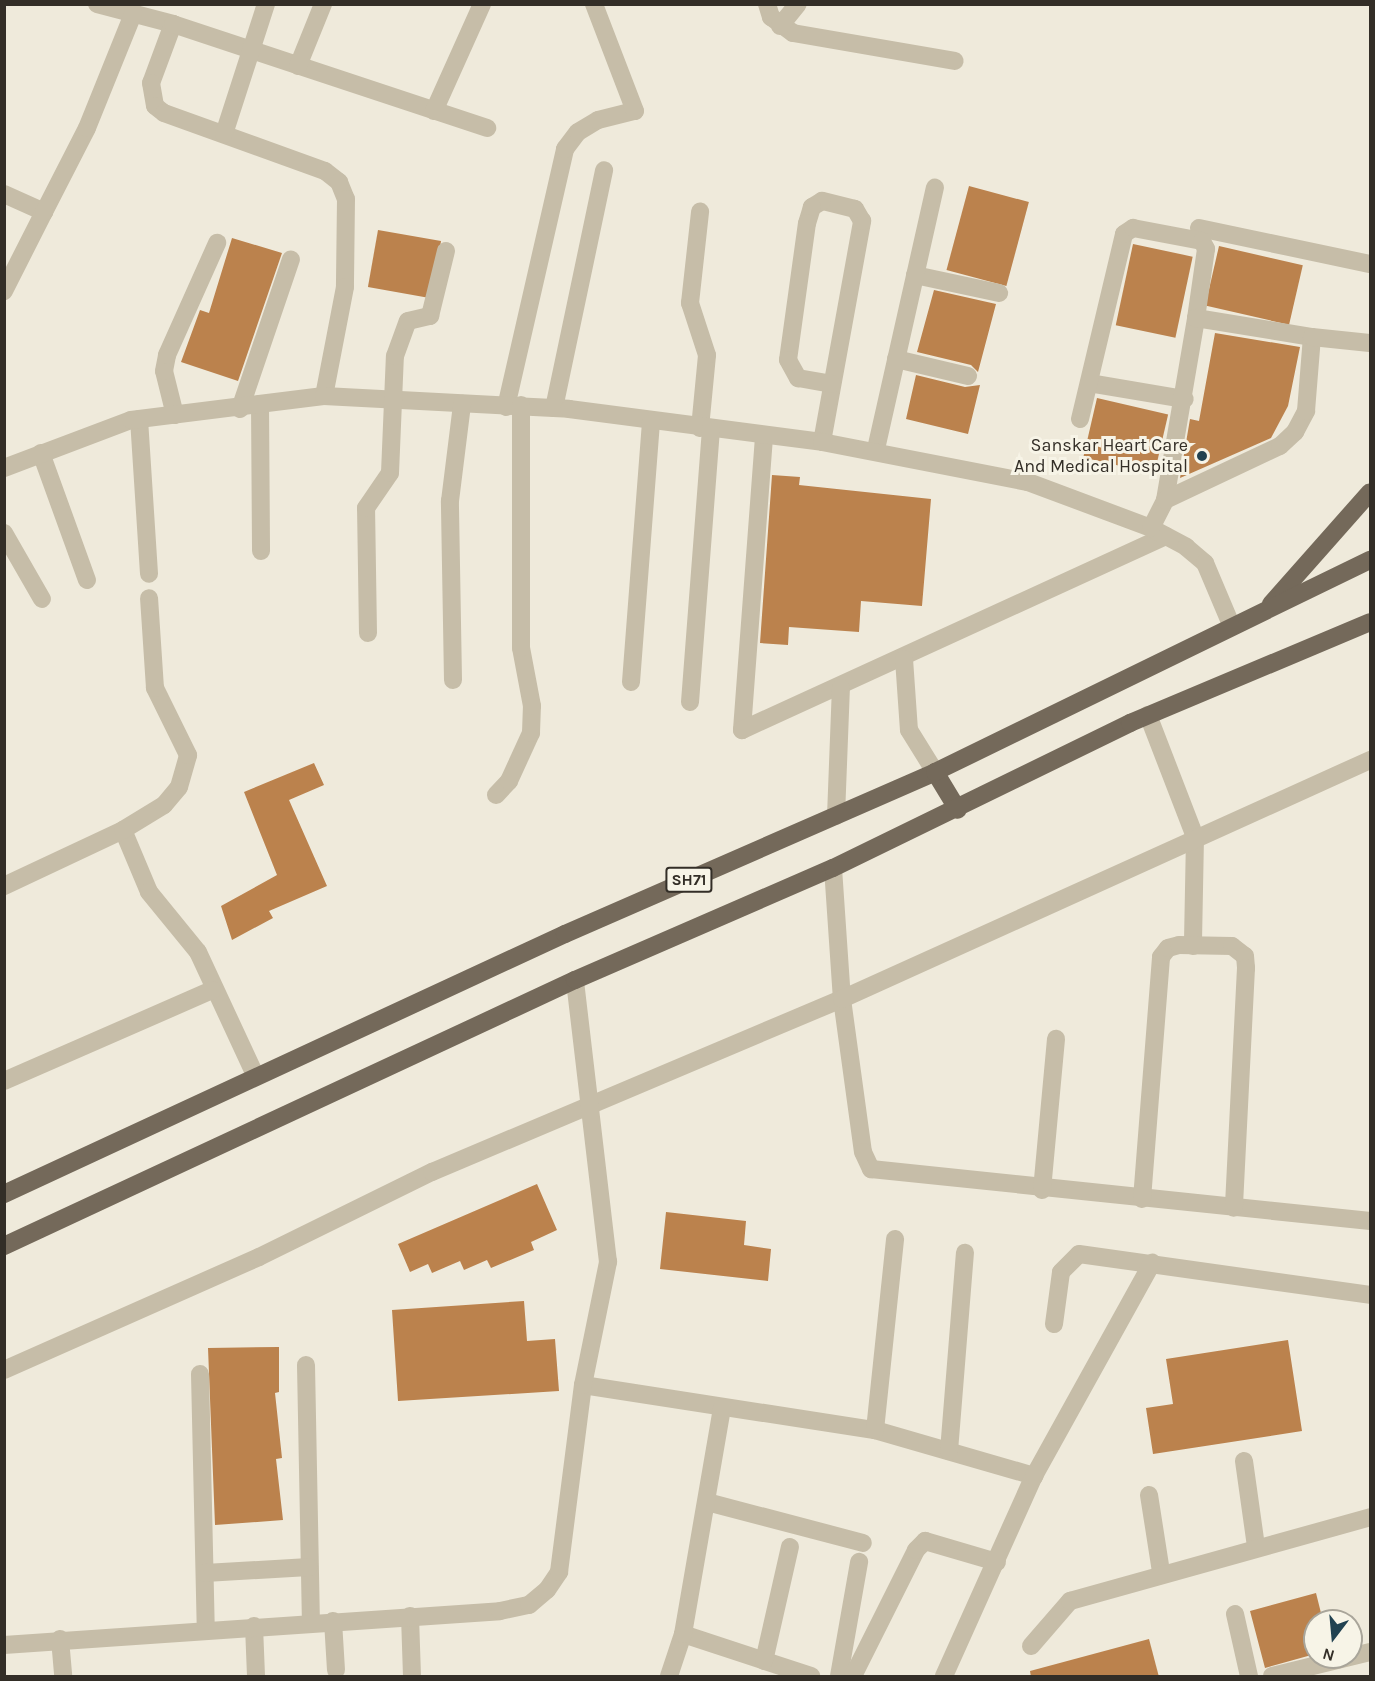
<!DOCTYPE html>
<html>
<head>
<meta charset="utf-8">
<style>
  body { margin:0 }
  #map { position:relative; width:1375px; height:1681px; overflow:hidden; background:#efeadb; font-family:Karla,sans-serif }
  div>[style] { position:absolute }
  .building>* { inset:0; background:#bb824d; transform-origin:0 0 }
  .minor>* { height:18px; margin:-9px; padding:0 9px; transform-origin:9px; border-radius:9px; background:#c6bda8 }
  .major>* { height:18px; margin:-9px; padding:0 9px; transform-origin:9px; border-radius:9px; background:#74695a }
  .dots>* { width:16px; height:16px; translate:-50% -50%; box-sizing:border-box; border:3px solid #f7f4e7; border-radius:50% }
  span { translate:-50% -50%; white-space:nowrap; text-align:center; line-height:1.15; -webkit-text-stroke:6px #f7f4e7; paint-order:stroke }
  .shield-label span { padding:2px 4px; background:#f7f4e7; border:2px solid; border-radius:4px; -webkit-text-stroke-width:0 }
  .shield-label { font-size:16px; color:#332e27; font-weight:700 }
  .poi-label { font-size:18px; color:#332e27 }
  .right { translate:-100% -50%; text-align:right }
  .frame { position:absolute; inset:0; border:6px solid #332e27; pointer-events:none }
  .north { position:absolute; left:1303px; top:1609px; width:60px; height:60px; box-sizing:border-box; background:#f7f4e7; border:2px solid #a9a59a; border-radius:50%; rotate:196deg; font-size:16px; font-weight:700; line-height:24px; text-align:center; color:#332e27 }
  .north::after { content:''; display:block; margin:auto; width:21px; height:27px; background:#214251; clip-path:polygon(50% 0,100% 100%,50% 72%,0 100%) }
</style>
</head>
<body>
<div id="map">
  <div class="building">
    <i style="left:969px;top:186px;width:62px;height:87px;rotate:15deg"></i>
    <i style="left:378px;top:230px;width:64px;height:58px;rotate:10deg"></i>
    <i style="clip-path:polygon(232px 238px,282px 253px,238px 381px,181px 362px,200px 310px,209px 313px)"></i>
    <i style="left:1133px;top:244px;width:61px;height:83px;rotate:12deg"></i>
    <i style="left:1219px;top:246px;width:86px;height:61px;rotate:13deg"></i>
    <i style="clip-path:polygon(934px 290px,996px 304px,978px 372px,971px 365px,917px 352px)"></i>
    <i style="clip-path:polygon(1215px 333px,1300px 347px,1288px 406px,1271px 438px,1180px 478px,1190px 419px,1199px 421px)"></i>
    <i style="clip-path:polygon(916px 375px,965px 387px,980px 385px,968px 434px,906px 419px)"></i>
    <i style="left:1097px;top:398px;width:73px;height:61px;rotate:13deg"></i>
    <i style="clip-path:polygon(772px 475px,800px 477px,799px 485px,931px 499px,922px 606px,861px 601px,859px 632px,789px 627px,788px 645px,760px 643px)"></i>
    <i style="clip-path:polygon(314px 763px,324px 785px,289px 800px,327px 886px,269px 911px,273px 918px,232px 940px,221px 906px,277px 875px,244px 792px)"></i>
    <i style="clip-path:polygon(537px 1184px,557px 1230px,531px 1242px,534px 1250px,491px 1268px,487px 1260px,464px 1270px,460px 1261px,432px 1273px,428px 1264px,410px 1272px,398px 1244px)"></i>
    <i style="clip-path:polygon(666px 1212px,746px 1221px,744px 1245px,771px 1249px,768px 1281px,660px 1269px)"></i>
    <i style="clip-path:polygon(524px 1301px,527px 1341px,555px 1339px,559px 1391px,398px 1401px,392px 1310px)"></i>
    <i style="clip-path:polygon(1288px 1340px,1302px 1431px,1153px 1454px,1146px 1408px,1173px 1404px,1166px 1359px)"></i>
    <i style="clip-path:polygon(279px 1347px,279px 1392px,275px 1393px,282px 1458px,276px 1459px,283px 1520px,215px 1525px,208px 1348px)"></i>
    <i style="clip-path:polygon(1316px 1593px,1323px 1621px,1315px 1621px,1315px 1654px,1265px 1668px,1250px 1611px)"></i>
    <i style="clip-path:polygon(1149px 1639px,1159px 1677px,1031px 1677px,1030px 1671px)"></i>
  </div>
  <div class="minor">
    <i style="left:97px;top:4px;width:79px;rotate:14.7deg"></i>
    <i style="left:173px;top:24px;width:63px;rotate:110.4deg"></i>
    <i style="left:151px;top:83px;width:23px;rotate:80deg"></i>
    <i style="left:155px;top:106px;width:11px;rotate:38deg"></i>
    <i style="left:164px;top:113px;width:171px;rotate:19.8deg"></i>
    <i style="left:325px;top:171px;width:18px;rotate:38deg"></i>
    <i style="left:339px;top:182px;width:18px;rotate:68deg"></i>
    <i style="left:346px;top:199px;width:88px;rotate:90.7deg"></i>
    <i style="left:345px;top:287px;width:111px;rotate:100.9deg"></i>
    <i style="left:767px;top:4px;width:14px;rotate:73deg"></i>
    <i style="left:771px;top:17px;width:27px;rotate:36deg"></i>
    <i style="left:793px;top:33px;width:164px;rotate:9.8deg"></i>
    <i style="left:173px;top:24px;width:331px;rotate:18.3deg"></i>
    <i style="left:780px;top:26px;width:28px;rotate:-51deg"></i>
    <i style="left:298px;top:66px;width:67px;rotate:-68deg"></i>
    <i style="left:434px;top:111px;width:117px;rotate:-65.8deg"></i>
    <i style="left:224px;top:134px;width:137px;rotate:-72.1deg"></i>
    <i style="left:4px;top:194px;width:44px;rotate:24.2deg"></i>
    <i style="left:44px;top:212px;width:89px;rotate:116.9deg"></i>
    <i style="left:44px;top:212px;width:94px;rotate:-62.9deg"></i>
    <i style="left:87px;top:128px;width:123px;rotate:-68deg"></i>
    <i style="left:1199px;top:228px;width:175px;rotate:11.9deg"></i>
    <i style="left:915px;top:275px;width:86px;rotate:12.1deg"></i>
    <i style="left:896px;top:359px;width:74px;rotate:13.3deg"></i>
    <i style="left:1089px;top:383px;width:97px;rotate:9.5deg"></i>
    <i style="left:260px;top:404px;width:147px;rotate:89.6deg"></i>
    <i style="left:506px;top:407px;width:265px;rotate:-77.1deg"></i>
    <i style="left:565px;top:149px;width:21px;rotate:-53deg"></i>
    <i style="left:578px;top:132px;width:23px;rotate:-31deg"></i>
    <i style="left:598px;top:120px;width:38px;rotate:-14deg"></i>
    <i style="left:635px;top:111px;width:115px;rotate:-111deg"></i>
    <i style="left:554px;top:408px;width:243px;rotate:-78.1deg"></i>
    <i style="left:240px;top:409px;width:158px;rotate:-71.2deg"></i>
    <i style="left:175px;top:415px;width:45px;rotate:-104deg"></i>
    <i style="left:164px;top:371px;width:16px;rotate:-79deg"></i>
    <i style="left:167px;top:355px;width:123px;rotate:-65.9deg"></i>
    <i style="left:139px;top:419px;width:155px;rotate:86.3deg"></i>
    <i style="left:1080px;top:419px;width:190px;rotate:-76.6deg"></i>
    <i style="left:1124px;top:234px;width:11px;rotate:-34deg"></i>
    <i style="left:1133px;top:228px;width:70px;rotate:10.7deg"></i>
    <i style="left:1202px;top:241px;width:9px;rotate:63deg"></i>
    <i style="left:1206px;top:249px;width:70px;rotate:98.2deg"></i>
    <i style="left:700px;top:428px;width:73px;rotate:-84.5deg"></i>
    <i style="left:707px;top:355px;width:55px;rotate:-108.1deg"></i>
    <i style="left:690px;top:303px;width:92px;rotate:-83.7deg"></i>
    <i style="left:764px;top:437px;width:294px;rotate:94.3deg"></i>
    <i style="left:742px;top:730px;width:466px;rotate:-24.6deg"></i>
    <i style="left:822px;top:442px;width:225px;rotate:-79.7deg"></i>
    <i style="left:862px;top:221px;width:14px;rotate:-120deg"></i>
    <i style="left:855px;top:209px;width:34px;rotate:-166deg"></i>
    <i style="left:822px;top:201px;width:12px;rotate:149deg"></i>
    <i style="left:812px;top:207px;width:17px;rotate:107deg"></i>
    <i style="left:807px;top:223px;width:138px;rotate:97.9deg"></i>
    <i style="left:788px;top:360px;width:21px;rotate:61deg"></i>
    <i style="left:798px;top:378px;width:34px;rotate:10deg"></i>
    <i style="left:876px;top:449px;width:268px;rotate:-77.3deg"></i>
    <i style="left:41px;top:453px;width:135px;rotate:70.1deg"></i>
    <i style="left:4px;top:468px;width:136px;rotate:-20.7deg"></i>
    <i style="left:131px;top:420px;width:194px;rotate:-7.1deg"></i>
    <i style="left:324px;top:396px;width:245px;rotate:3deg"></i>
    <i style="left:569px;top:409px;width:255px;rotate:7.4deg"></i>
    <i style="left:822px;top:442px;width:210px;rotate:11deg"></i>
    <i style="left:1028px;top:482px;width:131px;rotate:20.5deg"></i>
    <i style="left:1151px;top:528px;width:40px;rotate:28deg"></i>
    <i style="left:1186px;top:547px;width:25px;rotate:40deg"></i>
    <i style="left:1205px;top:563px;width:69px;rotate:67.1deg"></i>
    <i style="left:1165px;top:500px;width:185px;rotate:-80.3deg"></i>
    <i style="left:1196px;top:318px;width:118px;rotate:9.3deg"></i>
    <i style="left:1151px;top:528px;width:31px;rotate:-63deg"></i>
    <i style="left:1165px;top:500px;width:127px;rotate:-25.2deg"></i>
    <i style="left:1280px;top:446px;width:21px;rotate:-43deg"></i>
    <i style="left:1295px;top:432px;width:24px;rotate:-62deg"></i>
    <i style="left:1306px;top:411px;width:74px;rotate:-85.4deg"></i>
    <i style="left:1312px;top:337px;width:58px;rotate:5.9deg"></i>
    <i style="left:4px;top:533px;width:76px;rotate:60.1deg"></i>
    <i style="left:368px;top:633px;width:125px;rotate:-90.9deg"></i>
    <i style="left:366px;top:508px;width:42px;rotate:-55.6deg"></i>
    <i style="left:390px;top:473px;width:117px;rotate:-87.6deg"></i>
    <i style="left:395px;top:356px;width:37px;rotate:-70deg"></i>
    <i style="left:408px;top:321px;width:23px;rotate:-13deg"></i>
    <i style="left:430px;top:316px;width:67px;rotate:-76.2deg"></i>
    <i style="left:904px;top:659px;width:71px;rotate:86deg"></i>
    <i style="left:909px;top:730px;width:49px;rotate:58.2deg"></i>
    <i style="left:453px;top:680px;width:179px;rotate:-91deg"></i>
    <i style="left:450px;top:501px;width:98px;rotate:-82.9deg"></i>
    <i style="left:631px;top:682px;width:262px;rotate:-85.6deg"></i>
    <i style="left:690px;top:702px;width:274px;rotate:-85.6deg"></i>
    <i style="left:1148px;top:715px;width:131px;rotate:68.9deg"></i>
    <i style="left:1195px;top:837px;width:109px;rotate:91.1deg"></i>
    <i style="left:496px;top:795px;width:19px;rotate:-47deg"></i>
    <i style="left:509px;top:781px;width:53px;rotate:-65.4deg"></i>
    <i style="left:531px;top:733px;width:27px;rotate:-88deg"></i>
    <i style="left:532px;top:706px;width:59px;rotate:-100.7deg"></i>
    <i style="left:521px;top:648px;width:243px;rotate:-90deg"></i>
    <i style="left:836px;top:816px;width:128px;rotate:-87.8deg"></i>
    <i style="left:123px;top:830px;width:67px;rotate:67.2deg"></i>
    <i style="left:149px;top:892px;width:77px;rotate:50.8deg"></i>
    <i style="left:198px;top:952px;width:136px;rotate:65.1deg"></i>
    <i style="left:833px;top:868px;width:131px;rotate:86.1deg"></i>
    <i style="left:842px;top:999px;width:154px;rotate:82.2deg"></i>
    <i style="left:863px;top:1152px;width:19px;rotate:65deg"></i>
    <i style="left:871px;top:1169px;width:502px;rotate:5.95deg"></i>
    <i style="left:4px;top:886px;width:132px;rotate:-25.2deg"></i>
    <i style="left:123px;top:830px;width:48px;rotate:-31.4deg"></i>
    <i style="left:164px;top:805px;width:23px;rotate:-50deg"></i>
    <i style="left:179px;top:787px;width:33px;rotate:-74deg"></i>
    <i style="left:188px;top:755px;width:75px;rotate:-116.2deg"></i>
    <i style="left:155px;top:688px;width:90px;rotate:-93.8deg"></i>
    <i style="left:4px;top:1081px;width:227px;rotate:-23.6deg"></i>
    <i style="left:1042px;top:1190px;width:152px;rotate:-84.7deg"></i>
    <i style="left:1142px;top:1199px;width:243px;rotate:-85.5deg"></i>
    <i style="left:1161px;top:957px;width:11px;rotate:-52deg"></i>
    <i style="left:1168px;top:948px;width:11px;rotate:-15deg"></i>
    <i style="left:1179px;top:945px;width:53px;rotate:1.1deg"></i>
    <i style="left:1232px;top:946px;width:16px;rotate:38deg"></i>
    <i style="left:1245px;top:956px;width:12px;rotate:85deg"></i>
    <i style="left:1246px;top:968px;width:240px;rotate:92.9deg"></i>
    <i style="left:1054px;top:1324px;width:52px;rotate:-82.3deg"></i>
    <i style="left:1061px;top:1272px;width:25px;rotate:-45deg"></i>
    <i style="left:1079px;top:1254px;width:294px;rotate:8deg"></i>
    <i style="left:306px;top:1365px;width:258px;rotate:88.9deg"></i>
    <i style="left:4px;top:1370px;width:279px;rotate:-23.9deg"></i>
    <i style="left:259px;top:1257px;width:193px;rotate:-26.2deg"></i>
    <i style="left:432px;top:1172px;width:445px;rotate:-22.9deg"></i>
    <i style="left:842px;top:999px;width:580px;rotate:-24.35deg"></i>
    <i style="left:200px;top:1374px;width:255px;rotate:88.7deg"></i>
    <i style="left:583px;top:1385px;width:295px;rotate:8.8deg"></i>
    <i style="left:875px;top:1430px;width:166px;rotate:16.1deg"></i>
    <i style="left:875px;top:1430px;width:192px;rotate:-84deg"></i>
    <i style="left:949px;top:1451px;width:199px;rotate:-85.4deg"></i>
    <i style="left:1244px;top:1461px;width:86px;rotate:82deg"></i>
    <i style="left:1149px;top:1495px;width:78px;rotate:81.1deg"></i>
    <i style="left:707px;top:1502px;width:161px;rotate:14.7deg"></i>
    <i style="left:205px;top:1573px;width:104px;rotate:-3.3deg"></i>
    <i style="left:1235px;top:1614px;width:64px;rotate:77.3deg"></i>
    <i style="left:410px;top:1616px;width:60px;rotate:88.1deg"></i>
    <i style="left:333px;top:1621px;width:49px;rotate:86.5deg"></i>
    <i style="left:254px;top:1626px;width:50px;rotate:87.7deg"></i>
    <i style="left:683px;top:1634px;width:135px;rotate:18.2deg"></i>
    <i style="left:60px;top:1639px;width:37px;rotate:85deg"></i>
    <i style="left:4px;top:1645px;width:497px;rotate:-3.9deg"></i>
    <i style="left:500px;top:1611px;width:30px;rotate:-12deg"></i>
    <i style="left:529px;top:1605px;width:23px;rotate:-40deg"></i>
    <i style="left:547px;top:1590px;width:22px;rotate:-56deg"></i>
    <i style="left:559px;top:1572px;width:189px;rotate:-82.7deg"></i>
    <i style="left:583px;top:1385px;width:126px;rotate:-78.5deg"></i>
    <i style="left:608px;top:1262px;width:284px;rotate:-96.7deg"></i>
    <i style="left:1031px;top:1646px;width:60px;rotate:-49.1deg"></i>
    <i style="left:1070px;top:1601px;width:312px;rotate:-15.6deg"></i>
    <i style="left:764px;top:1661px;width:117px;rotate:-77.2deg"></i>
    <i style="left:669px;top:1676px;width:44px;rotate:-71.6deg"></i>
    <i style="left:683px;top:1634px;width:229px;rotate:-80.2deg"></i>
    <i style="left:839px;top:1676px;width:116px;rotate:-80deg"></i>
    <i style="left:853px;top:1676px;width:141px;rotate:-63.4deg"></i>
    <i style="left:916px;top:1550px;width:13px;rotate:-45deg"></i>
    <i style="left:925px;top:1541px;width:75px;rotate:16.3deg"></i>
    <i style="left:944px;top:1676px;width:219px;rotate:-65.8deg"></i>
    <i style="left:1034px;top:1476px;width:244px;rotate:-61deg"></i>
    <i style="left:1272px;top:1676px;width:101px;rotate:-13.8deg"></i>
  </div>
  <div class="major">
    <i style="left:1271px;top:604px;width:149px;rotate:-48.5deg"></i>
    <i style="left:935px;top:772px;width:44px;rotate:58.8deg"></i>
    <i style="left:4px;top:1194px;width:618px;rotate:-24.87deg"></i>
    <i style="left:565px;top:934px;width:404px;rotate:-23.6deg"></i>
    <i style="left:935px;top:772px;width:484px;rotate:-26deg"></i>
    <i style="left:4px;top:1246px;width:630px;rotate:-24.98deg"></i>
    <i style="left:575px;top:980px;width:281px;rotate:-23.5deg"></i>
    <i style="left:833px;top:868px;width:331px;rotate:-26deg"></i>
    <i style="left:1130px;top:723px;width:260px;rotate:-22.8deg"></i>
  </div>
  <div class="dots">
    <i style="left:1202px;top:456px;background:#214251"></i>
  </div>
  <div class="shield-label">
    <span style="left:689px;top:880px">SH71</span>
  </div>
  <div class="poi-label">
    <span class="right" style="left:1188px;top:456px">Sanskar Heart Care<br>And Medical Hospital</span>
  </div>
  <div class="frame"></div>
  <div class="north">N</div>
</div>
</body>
</html>
